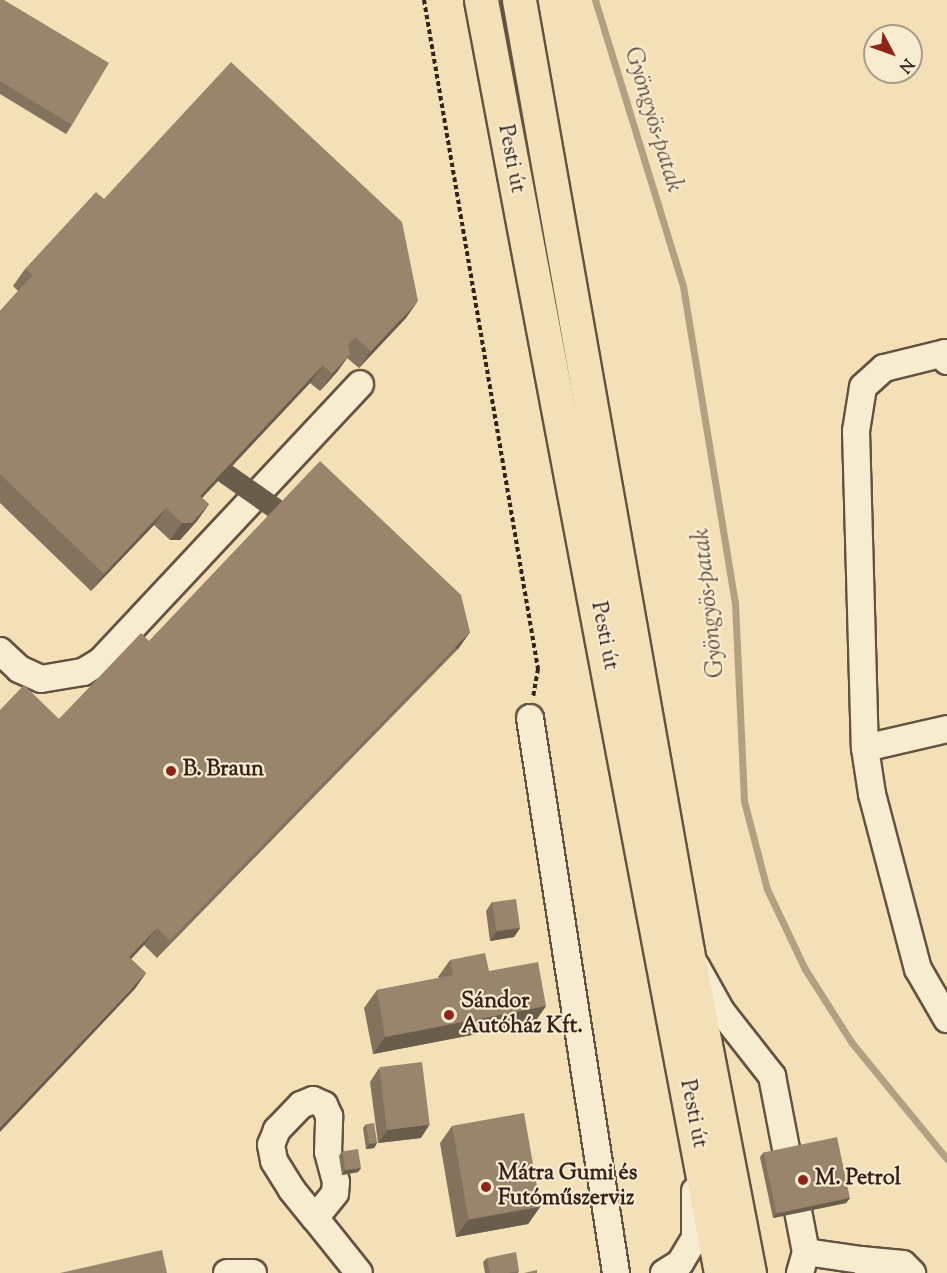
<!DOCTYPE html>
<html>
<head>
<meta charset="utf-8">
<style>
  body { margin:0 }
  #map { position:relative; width:947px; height:1273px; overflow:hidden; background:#f3e0b6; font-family:"Sorts Mill Goudy",serif }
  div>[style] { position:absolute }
  .stream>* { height:7px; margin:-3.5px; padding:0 3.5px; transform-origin:3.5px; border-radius:3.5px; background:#b39f81 }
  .path>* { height:4px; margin-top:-2px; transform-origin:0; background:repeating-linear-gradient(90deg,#36221b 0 4.5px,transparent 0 7.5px) }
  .roads { filter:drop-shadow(2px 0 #655242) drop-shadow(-2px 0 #655242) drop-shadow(0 2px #655242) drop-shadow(0 -2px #655242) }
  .minor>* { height:26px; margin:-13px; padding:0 13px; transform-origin:13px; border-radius:13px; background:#f7ebd0 }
  .major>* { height:33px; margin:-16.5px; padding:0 16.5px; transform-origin:16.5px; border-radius:16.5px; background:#f3e0b6 }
  .wall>* { inset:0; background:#83725d }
  .shaded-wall>* { inset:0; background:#6a5d4c; transform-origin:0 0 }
  .building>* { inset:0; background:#98856c; transform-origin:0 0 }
  .dots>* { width:16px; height:16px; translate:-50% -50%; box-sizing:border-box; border:3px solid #f7ebd0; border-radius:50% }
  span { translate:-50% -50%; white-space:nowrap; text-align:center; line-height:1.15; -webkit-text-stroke:4.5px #f7ebd0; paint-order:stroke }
  .street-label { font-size:22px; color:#36221b }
  .poi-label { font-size:22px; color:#36221b; font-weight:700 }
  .left { translate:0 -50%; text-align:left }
  .water-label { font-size:24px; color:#624e3f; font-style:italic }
  .north { position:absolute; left:863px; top:24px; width:60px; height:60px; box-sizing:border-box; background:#f7ebd0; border:2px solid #aa9b88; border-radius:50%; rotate:131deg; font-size:16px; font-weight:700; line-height:24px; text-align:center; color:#36221b }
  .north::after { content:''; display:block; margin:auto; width:21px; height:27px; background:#8f2418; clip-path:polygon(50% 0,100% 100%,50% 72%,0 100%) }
</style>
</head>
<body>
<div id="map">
  <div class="stream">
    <i style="left:595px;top:0;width:299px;rotate:72.9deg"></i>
    <i style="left:683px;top:286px;width:320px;rotate:80.7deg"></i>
    <i style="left:735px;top:602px;width:199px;rotate:87.4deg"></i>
    <i style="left:744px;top:801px;width:91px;rotate:75.4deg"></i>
    <i style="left:767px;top:889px;width:89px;rotate:64.6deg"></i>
    <i style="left:805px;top:969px;width:88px;rotate:57.6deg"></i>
    <i style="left:852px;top:1043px;width:150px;rotate:50.7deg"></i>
  </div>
  <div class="path">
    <i style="left:424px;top:0;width:679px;rotate:80.33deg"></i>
    <i style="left:538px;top:669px;width:28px;rotate:100deg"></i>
  </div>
  <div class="roads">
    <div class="minor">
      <i style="left:947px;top:361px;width:8px;rotate:-104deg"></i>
      <i style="left:945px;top:353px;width:63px;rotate:166.2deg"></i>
      <i style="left:884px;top:368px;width:28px;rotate:138deg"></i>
      <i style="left:863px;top:387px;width:45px;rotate:99deg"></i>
      <i style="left:856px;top:431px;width:317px;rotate:88.4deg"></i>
      <i style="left:865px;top:748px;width:47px;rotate:81.3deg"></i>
      <i style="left:872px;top:794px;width:181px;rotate:75.3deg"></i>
      <i style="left:918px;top:969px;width:58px;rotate:59.9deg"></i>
      <i style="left:0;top:651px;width:26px;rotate:43deg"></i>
      <i style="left:19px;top:669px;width:24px;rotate:24deg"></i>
      <i style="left:41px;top:679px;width:43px;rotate:-9.5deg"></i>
      <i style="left:83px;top:672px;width:21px;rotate:-31deg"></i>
      <i style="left:101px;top:661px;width:379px;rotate:-46.9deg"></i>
      <i style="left:530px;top:718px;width:562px;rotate:81.19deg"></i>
      <i style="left:865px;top:748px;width:84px;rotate:-13deg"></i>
      <i style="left:696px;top:966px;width:51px;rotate:60.9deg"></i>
      <i style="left:721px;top:1011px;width:83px;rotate:51.9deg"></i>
      <i style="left:772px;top:1076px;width:179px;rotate:79.1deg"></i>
      <i style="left:806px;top:1252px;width:22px;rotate:106deg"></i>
      <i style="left:315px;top:1218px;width:32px;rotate:-51deg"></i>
      <i style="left:335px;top:1193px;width:11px;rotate:-85deg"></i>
      <i style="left:336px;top:1182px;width:31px;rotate:-105deg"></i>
      <i style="left:328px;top:1152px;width:36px;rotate:-88deg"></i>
      <i style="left:329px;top:1116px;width:12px;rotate:-114deg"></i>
      <i style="left:324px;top:1105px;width:12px;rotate:-156deg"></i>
      <i style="left:313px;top:1100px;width:13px;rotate:157deg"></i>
      <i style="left:301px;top:1105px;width:35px;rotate:134deg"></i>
      <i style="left:277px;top:1130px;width:16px;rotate:112deg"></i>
      <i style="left:271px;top:1145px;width:16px;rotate:79deg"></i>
      <i style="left:274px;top:1161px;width:34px;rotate:58deg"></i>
      <i style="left:292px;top:1190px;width:36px;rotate:51deg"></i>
      <i style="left:315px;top:1218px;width:70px;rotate:51.3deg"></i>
      <i style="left:806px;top:1252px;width:56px;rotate:8.3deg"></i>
      <i style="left:861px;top:1260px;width:18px;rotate:45deg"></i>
      <i style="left:861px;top:1260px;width:42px;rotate:5.4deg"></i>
      <i style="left:903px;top:1264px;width:13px;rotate:45deg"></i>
      <i style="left:227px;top:1273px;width:26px"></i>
      <i style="left:664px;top:1273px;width:19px;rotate:-32deg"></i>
      <i style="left:680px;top:1263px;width:29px;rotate:-59deg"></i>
      <i style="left:695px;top:1238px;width:47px;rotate:-90deg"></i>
    </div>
    <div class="major">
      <i style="left:481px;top:0;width:1295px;rotate:79.32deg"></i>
      <i style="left:519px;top:0;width:966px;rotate:79.98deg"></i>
      <i style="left:687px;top:951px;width:328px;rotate:79.1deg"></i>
    </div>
  </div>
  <div class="wall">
    <i style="clip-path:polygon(0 0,72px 125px,66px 134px,0 94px)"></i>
    <i style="clip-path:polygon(104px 199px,406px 318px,359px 368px,347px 358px,337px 372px,320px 391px,310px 383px,202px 498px,209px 504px,197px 521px,180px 540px,170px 540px,154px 525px,91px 591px,0 503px,0 311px,18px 291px,13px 286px,25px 269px)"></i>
    <i style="clip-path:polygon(470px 632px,458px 649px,157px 958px,144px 945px,131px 959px,146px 973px,134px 990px,59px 719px,149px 641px)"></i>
    <i style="clip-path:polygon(492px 902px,520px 928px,514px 937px,490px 941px,486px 911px)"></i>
    <i style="clip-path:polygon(450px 960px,489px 971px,546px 1006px,534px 1023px,373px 1054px,364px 1008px,377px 990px,439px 978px,438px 977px)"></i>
    <i style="clip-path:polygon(379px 1068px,421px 1138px,378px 1143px,370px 1082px)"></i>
    <i style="clip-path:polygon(366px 1124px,377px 1143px,374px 1148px,366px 1149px,363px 1128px)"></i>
    <i style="clip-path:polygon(452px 1126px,540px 1207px,528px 1224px,456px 1237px,440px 1143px)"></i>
    <i style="clip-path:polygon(342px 1151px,361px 1168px,358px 1172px,342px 1175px,339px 1156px)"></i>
    <i style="clip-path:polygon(764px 1152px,850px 1198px,846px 1203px,773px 1218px,760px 1157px)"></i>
    <i style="clip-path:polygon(487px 1258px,519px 1271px,518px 1273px,485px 1273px,483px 1262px)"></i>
  </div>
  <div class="shaded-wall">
    <i style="clip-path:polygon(418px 301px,406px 318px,359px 368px,371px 351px)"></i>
    <i style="clip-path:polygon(350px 354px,337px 372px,320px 391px,332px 374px)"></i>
    <i style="clip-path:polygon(323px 365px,310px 383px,188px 513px,200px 496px)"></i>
    <i style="clip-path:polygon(209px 504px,197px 521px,180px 540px,170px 540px,182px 523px)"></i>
    <i style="clip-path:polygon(166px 508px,154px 525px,91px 591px,104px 574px)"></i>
    <i style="left:470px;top:632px;width:21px;height:430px;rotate:125deg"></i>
    <i style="clip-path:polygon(157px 928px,144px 945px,117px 974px,129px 957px)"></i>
    <i style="clip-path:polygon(520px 928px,514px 937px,490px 941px,496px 932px)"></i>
    <i style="clip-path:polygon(146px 973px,134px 990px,0 1132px,0 1127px)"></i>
    <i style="clip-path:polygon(546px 1006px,534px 1023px,373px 1054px,385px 1037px)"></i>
    <i style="clip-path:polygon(430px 1124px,421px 1138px,378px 1143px,388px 1130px)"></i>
    <i style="clip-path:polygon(377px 1143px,374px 1148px,366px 1149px,369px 1144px)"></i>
    <i style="clip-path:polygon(361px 1168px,358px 1172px,342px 1175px,345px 1170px)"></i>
    <i style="clip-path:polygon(850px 1198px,846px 1203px,773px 1218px,776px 1214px)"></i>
    <i style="clip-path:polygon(540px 1207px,528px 1224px,456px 1237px,468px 1220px)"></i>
  </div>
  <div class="building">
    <i style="clip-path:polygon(0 0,4px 0,109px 63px,72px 125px,0 81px)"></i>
    <i style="clip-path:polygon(231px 62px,402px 222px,418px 301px,371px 351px,355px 337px,348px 345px,350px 354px,332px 374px,323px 365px,200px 496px,209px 504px,192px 523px,182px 523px,166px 508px,104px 574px,0 474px,0 311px,33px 275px,25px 269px,96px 192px,104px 199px)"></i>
    <i style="clip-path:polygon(320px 461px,461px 595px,470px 632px,170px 940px,157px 928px,129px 957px,146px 973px,0 1127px,0 710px,24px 685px,59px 719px,141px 633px,149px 641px)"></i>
    <i style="left:516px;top:899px;width:29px;height:24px;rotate:82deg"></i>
    <i style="clip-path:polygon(485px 953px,489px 971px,538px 962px,546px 1006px,385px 1037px,377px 990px,453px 975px,450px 960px)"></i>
    <i style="left:422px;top:1062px;width:63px;height:43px;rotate:83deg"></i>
    <i style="left:524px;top:1113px;width:95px;height:73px;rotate:80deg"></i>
    <i style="left:374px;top:1123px;width:20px;height:8px;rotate:81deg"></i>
    <i style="left:837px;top:1137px;width:62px;height:75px;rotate:78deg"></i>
    <i style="left:358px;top:1149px;width:19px;height:16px;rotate:81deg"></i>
    <i style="clip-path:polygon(162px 1250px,167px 1273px,60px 1273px)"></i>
    <i style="clip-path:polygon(516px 1252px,519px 1271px,508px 1273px,490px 1273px,487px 1258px)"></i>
    <i style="clip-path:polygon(537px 1270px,537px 1273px,524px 1273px)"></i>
  </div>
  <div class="dots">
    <i style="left:171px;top:771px;background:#8f2418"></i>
    <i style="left:449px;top:1015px;background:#8f2418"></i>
    <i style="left:803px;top:1180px;background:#8f2418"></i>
    <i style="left:486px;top:1187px;background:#8f2418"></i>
  </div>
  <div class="street-label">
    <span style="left:510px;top:159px;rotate:79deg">Pesti út</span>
    <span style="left:603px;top:636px;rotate:79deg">Pesti út</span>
    <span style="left:692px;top:1114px;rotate:79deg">Pesti út</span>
  </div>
  <div class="poi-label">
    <span class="left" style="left:183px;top:771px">B. Braun</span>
    <span class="left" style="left:461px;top:1015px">Sándor<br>Autóház Kft.</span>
    <span class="left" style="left:498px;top:1187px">Mátra Gumi és<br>Futóműszerviz</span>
    <span class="left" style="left:815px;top:1180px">M. Petrol</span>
  </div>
  <div class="water-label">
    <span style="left:652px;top:120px;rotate:73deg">Gyöngyös-patak</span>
    <span style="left:710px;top:603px;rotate:-96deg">Gyöngyös-patak</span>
  </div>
  <div class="north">N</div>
</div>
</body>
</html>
